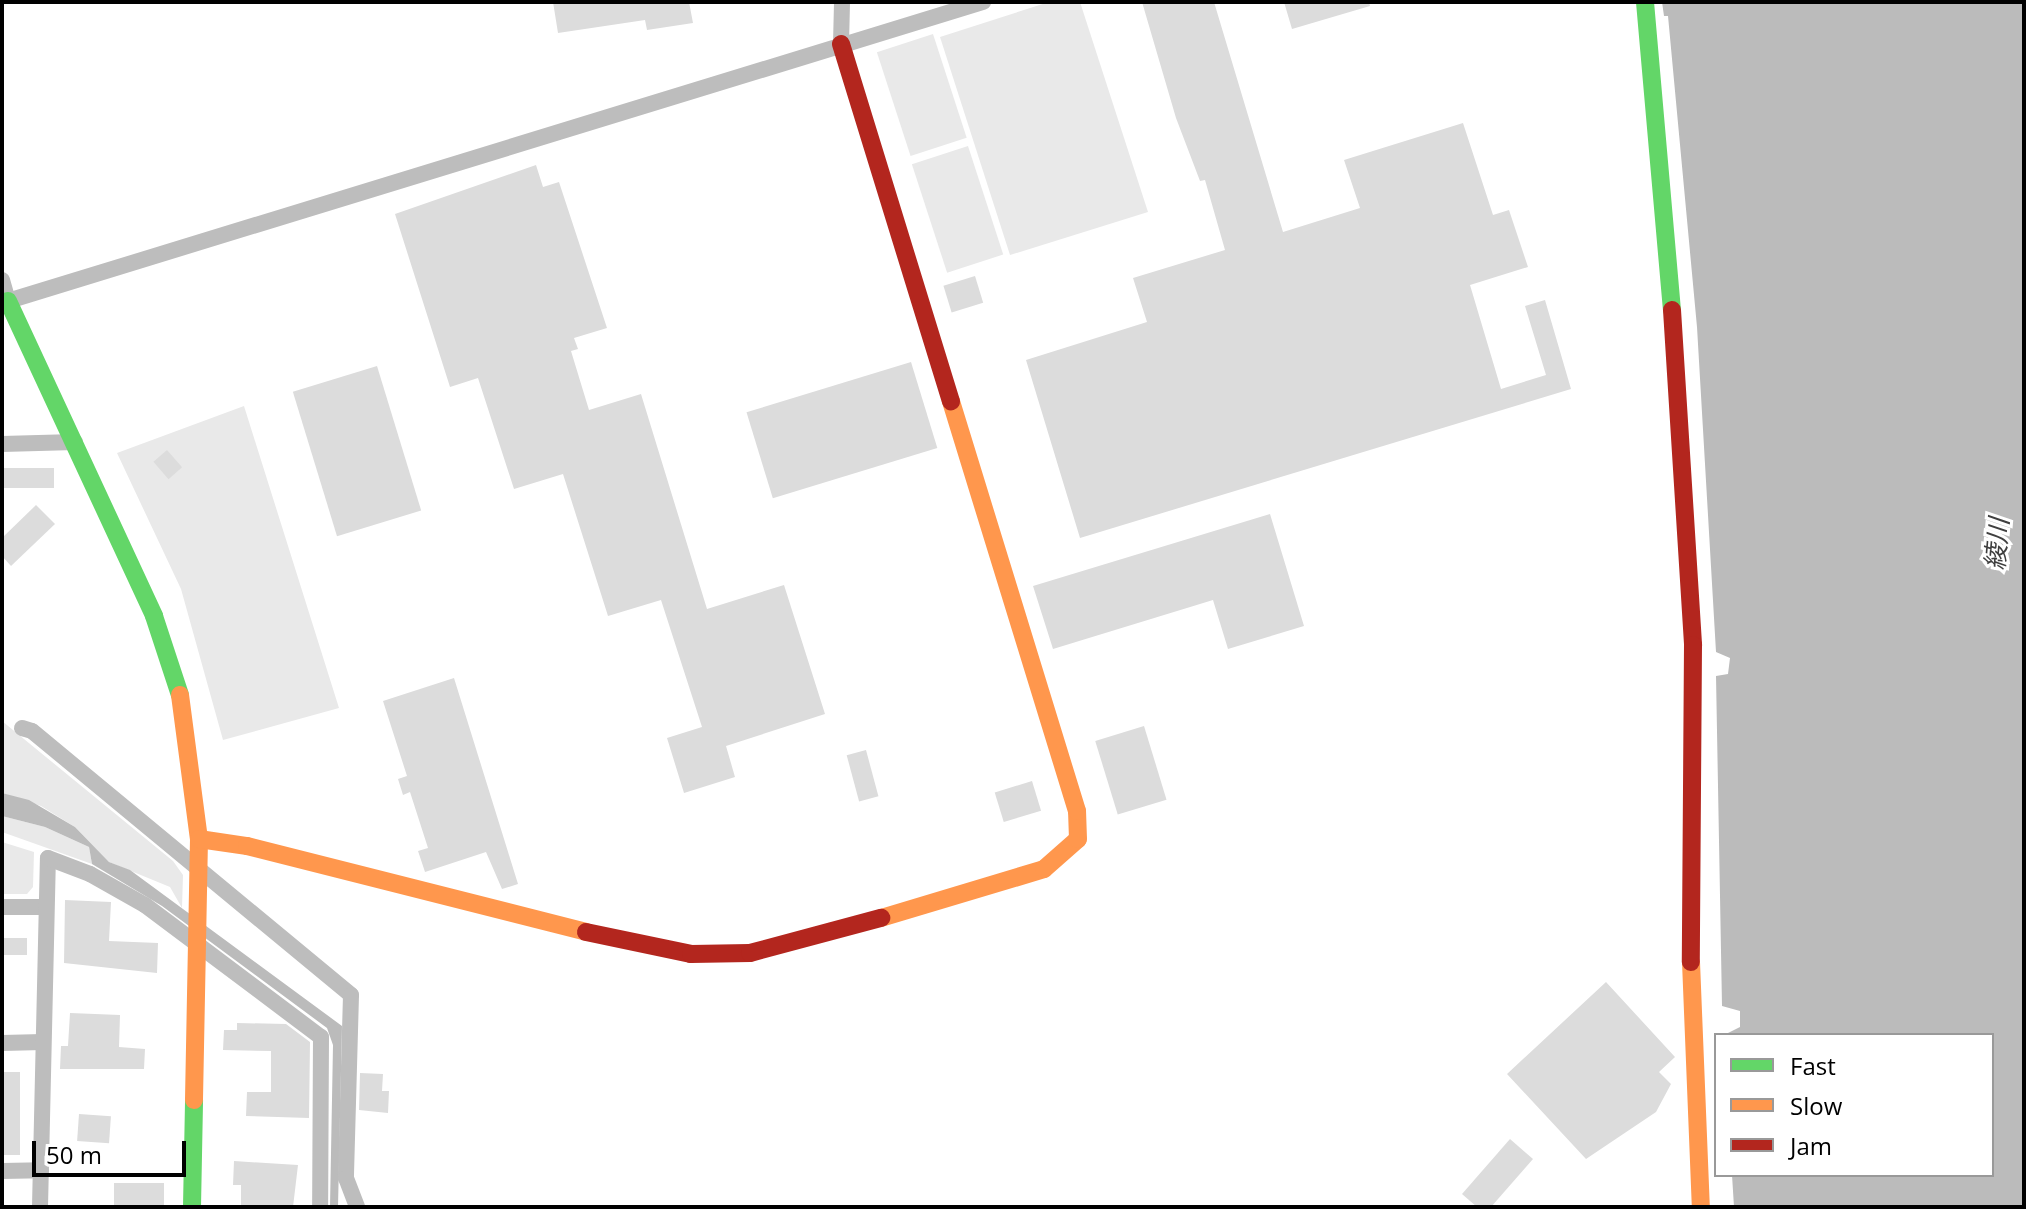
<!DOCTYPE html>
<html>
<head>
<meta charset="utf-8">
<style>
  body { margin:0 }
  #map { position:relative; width:2026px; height:1209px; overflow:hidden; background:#fff; font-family:"Open Sans","Noto Sans JP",sans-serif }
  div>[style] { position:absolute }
  .green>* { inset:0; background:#e9e9e9; transform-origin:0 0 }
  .water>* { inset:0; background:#bbb }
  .building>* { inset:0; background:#dcdcdc; transform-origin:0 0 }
  .street>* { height:16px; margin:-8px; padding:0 8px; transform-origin:8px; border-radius:8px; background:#bdbdbd }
  .fast>* { height:18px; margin:-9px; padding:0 9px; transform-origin:9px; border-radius:9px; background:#63d668 }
  .slow>* { height:18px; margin:-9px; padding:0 9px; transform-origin:9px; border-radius:9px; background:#ff974d }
  .jam>* { height:18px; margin:-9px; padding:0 9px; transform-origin:9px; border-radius:9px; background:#b3261e }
  span { translate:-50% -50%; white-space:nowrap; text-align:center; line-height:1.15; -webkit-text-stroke:6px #fff; paint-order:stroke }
  .water-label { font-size:26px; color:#3f3f3f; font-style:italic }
  .frame { position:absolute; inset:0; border:4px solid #000; pointer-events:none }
  .legend { position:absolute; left:1714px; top:1033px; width:280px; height:144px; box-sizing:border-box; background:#fff; border:2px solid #999; margin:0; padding:10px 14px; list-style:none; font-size:24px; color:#000 }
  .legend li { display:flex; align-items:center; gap:16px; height:40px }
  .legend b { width:40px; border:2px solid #999 }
  .scale { position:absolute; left:32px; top:1141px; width:154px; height:36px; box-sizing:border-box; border:4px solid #000; border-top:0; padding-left:10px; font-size:24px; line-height:28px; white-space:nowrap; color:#000; -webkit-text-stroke:6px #fff; paint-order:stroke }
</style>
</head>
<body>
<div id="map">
  <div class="green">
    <i style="clip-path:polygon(1049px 2px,1080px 2px,1148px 212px,1010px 255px,940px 37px)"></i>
    <i style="left:933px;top:34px;width:109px;height:59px;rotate:72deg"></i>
    <i style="left:968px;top:146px;width:114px;height:59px;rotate:72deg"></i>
    <i style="clip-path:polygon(244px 406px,339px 708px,223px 740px,181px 589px,117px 453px)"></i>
    <i style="clip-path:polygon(2px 721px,173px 861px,183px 875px,182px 908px,170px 887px,109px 862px,75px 827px,41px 806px,2px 793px)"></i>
    <i style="clip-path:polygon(2px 816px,45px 827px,89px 847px,92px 864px,2px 832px)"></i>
    <i style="clip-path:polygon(2px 842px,34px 852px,33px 887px,27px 894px,2px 894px)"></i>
  </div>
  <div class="water">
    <i style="clip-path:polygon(1662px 2px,2024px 2px,2024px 1207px,1734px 1207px,1732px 1175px,1992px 1175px,1992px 1035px,1724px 1035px,1740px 1027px,1740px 1011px,1722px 1006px,1716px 676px,1728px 674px,1730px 658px,1716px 652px,1697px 327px,1668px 16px,1664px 16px)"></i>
    <i style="clip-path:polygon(2px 793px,29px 800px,75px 827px,109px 862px,130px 870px,342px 1026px,338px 1207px,330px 1207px,333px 1045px,327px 1028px,162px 906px,92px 864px,89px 847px,45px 827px,2px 816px)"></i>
  </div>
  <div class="building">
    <i style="clip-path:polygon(553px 2px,689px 2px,693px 23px,647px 30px,645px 20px,558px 33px)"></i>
    <i style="clip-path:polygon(1142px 2px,1214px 2px,1283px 232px,1360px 208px,1344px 160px,1463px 123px,1493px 215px,1509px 210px,1528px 267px,1470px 285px,1501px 389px,1546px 375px,1525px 306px,1545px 300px,1571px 389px,1080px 538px,1026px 360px,1147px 322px,1133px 278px,1225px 250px,1205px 180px,1200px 181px,1176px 118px)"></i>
    <i style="clip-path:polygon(1284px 2px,1369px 2px,1370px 6px,1292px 29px)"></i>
    <i style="clip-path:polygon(536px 165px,543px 187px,559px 182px,607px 328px,574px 338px,578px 349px,571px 351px,589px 410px,641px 394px,707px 609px,784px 585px,825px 714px,726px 746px,735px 777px,684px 793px,667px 738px,702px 727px,661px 600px,608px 616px,563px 474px,514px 489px,478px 378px,450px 387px,395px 214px)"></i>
    <i style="left:975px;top:276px;width:28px;height:33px;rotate:73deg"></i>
    <i style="left:911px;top:362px;width:90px;height:172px;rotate:73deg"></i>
    <i style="left:377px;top:366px;width:151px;height:88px;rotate:73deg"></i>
    <i style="left:167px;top:450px;width:23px;height:18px;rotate:49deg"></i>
    <i style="left:2px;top:468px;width:52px;height:20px"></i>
    <i style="clip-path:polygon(36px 505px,55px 524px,11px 566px,2px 556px,2px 538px)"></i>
    <i style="clip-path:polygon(1270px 514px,1304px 626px,1228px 649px,1213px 600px,1053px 649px,1033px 586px)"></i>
    <i style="clip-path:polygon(454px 678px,518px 884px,502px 889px,486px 852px,425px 872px,418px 851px,428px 848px,410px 792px,403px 795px,398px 779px,407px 776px,383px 701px)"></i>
    <i style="left:1144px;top:726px;width:77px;height:51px;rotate:73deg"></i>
    <i style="left:866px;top:750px;width:48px;height:20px;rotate:75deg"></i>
    <i style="left:1032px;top:781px;width:31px;height:39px;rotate:73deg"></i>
    <i style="clip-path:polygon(65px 900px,111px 902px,109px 941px,158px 943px,157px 973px,64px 963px)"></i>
    <i style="left:2px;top:938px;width:25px;height:17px"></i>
    <i style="clip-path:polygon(1606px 982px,1675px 1057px,1659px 1072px,1671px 1084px,1656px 1112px,1586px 1159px,1507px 1074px)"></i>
    <i style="clip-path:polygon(70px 1013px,120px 1015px,119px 1047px,145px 1049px,144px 1069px,60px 1069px,61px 1046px,68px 1046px)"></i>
    <i style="clip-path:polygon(237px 1023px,286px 1024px,310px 1042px,309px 1118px,246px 1116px,247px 1092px,271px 1092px,271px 1051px,223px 1050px,224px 1030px,237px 1030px)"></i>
    <i style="left:2px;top:1072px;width:18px;height:83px"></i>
    <i style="clip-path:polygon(360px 1073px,383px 1074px,382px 1091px,389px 1091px,388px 1113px,359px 1110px)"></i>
    <i style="left:79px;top:1114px;width:32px;height:27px;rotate:4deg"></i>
    <i style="clip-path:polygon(1510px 1139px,1533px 1159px,1491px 1207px,1477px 1207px,1462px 1194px)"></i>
    <i style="clip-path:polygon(234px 1161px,298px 1165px,293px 1207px,241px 1207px,241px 1185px,233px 1185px)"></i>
    <i style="left:114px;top:1183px;width:50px;height:24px"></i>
  </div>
  <div class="street">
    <i style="left:841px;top:44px;width:42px;rotate:-88.6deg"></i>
    <i style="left:2px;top:280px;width:22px;rotate:74deg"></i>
    <i style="left:8px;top:301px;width:1020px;rotate:-17.05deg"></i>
    <i style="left:2px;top:444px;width:73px;rotate:-1.6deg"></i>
    <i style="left:22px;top:728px;width:10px;rotate:17deg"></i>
    <i style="left:32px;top:731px;width:414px;rotate:39.6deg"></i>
    <i style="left:351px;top:995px;width:183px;rotate:91.6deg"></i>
    <i style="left:346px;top:1178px;width:31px;rotate:69deg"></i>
    <i style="left:2px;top:907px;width:43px"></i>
    <i style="left:2px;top:1043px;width:41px;rotate:-1.4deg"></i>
    <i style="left:2px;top:1171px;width:39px;rotate:-1deg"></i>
    <i style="left:40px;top:1207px;width:349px;rotate:-88.7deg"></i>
    <i style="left:48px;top:858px;width:45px;rotate:20.9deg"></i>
    <i style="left:90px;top:874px;width:63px;rotate:29.4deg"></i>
    <i style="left:145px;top:905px;width:220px;rotate:36.9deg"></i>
    <i style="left:321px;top:1037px;width:170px;rotate:90.3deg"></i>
  </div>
  <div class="fast">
    <i style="left:1645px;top:2px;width:309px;rotate:85deg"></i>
    <i style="left:8px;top:301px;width:347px;rotate:65.1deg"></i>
    <i style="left:154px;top:616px;width:83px;rotate:71.8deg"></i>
    <i style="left:192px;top:1207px;width:107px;rotate:-88.9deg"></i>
  </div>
  <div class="slow">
    <i style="left:180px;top:695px;width:145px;rotate:82.5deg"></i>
    <i style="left:199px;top:839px;width:261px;rotate:91.1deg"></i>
    <i style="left:199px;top:839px;width:49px;rotate:8.3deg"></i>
    <i style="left:247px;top:846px;width:350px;rotate:14.2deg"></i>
    <i style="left:881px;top:918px;width:170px;rotate:-16.7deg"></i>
    <i style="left:1044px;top:869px;width:45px;rotate:-41.4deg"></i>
    <i style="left:1078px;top:839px;width:28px;rotate:-92deg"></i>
    <i style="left:1077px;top:811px;width:429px;rotate:-107.1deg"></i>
    <i style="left:1691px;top:962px;width:245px;rotate:87.7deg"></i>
  </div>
  <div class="jam">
    <i style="left:841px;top:44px;width:374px;rotate:72.9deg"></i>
    <i style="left:1672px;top:310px;width:336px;rotate:86.4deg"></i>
    <i style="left:1693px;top:645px;width:317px;rotate:90.4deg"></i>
    <i style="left:586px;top:932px;width:107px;rotate:11.8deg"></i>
    <i style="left:691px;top:954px;width:59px;rotate:-1deg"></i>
    <i style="left:750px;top:953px;width:136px;rotate:-15deg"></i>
  </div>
  <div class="water-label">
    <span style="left:1997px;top:544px;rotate:-85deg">綾川</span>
  </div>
  <div class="frame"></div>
  <ul class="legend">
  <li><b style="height:10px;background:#63d668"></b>Fast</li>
  <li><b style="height:10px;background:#ff974d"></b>Slow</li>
  <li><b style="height:10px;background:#b3261e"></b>Jam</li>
  </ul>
  <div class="scale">50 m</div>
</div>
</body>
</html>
